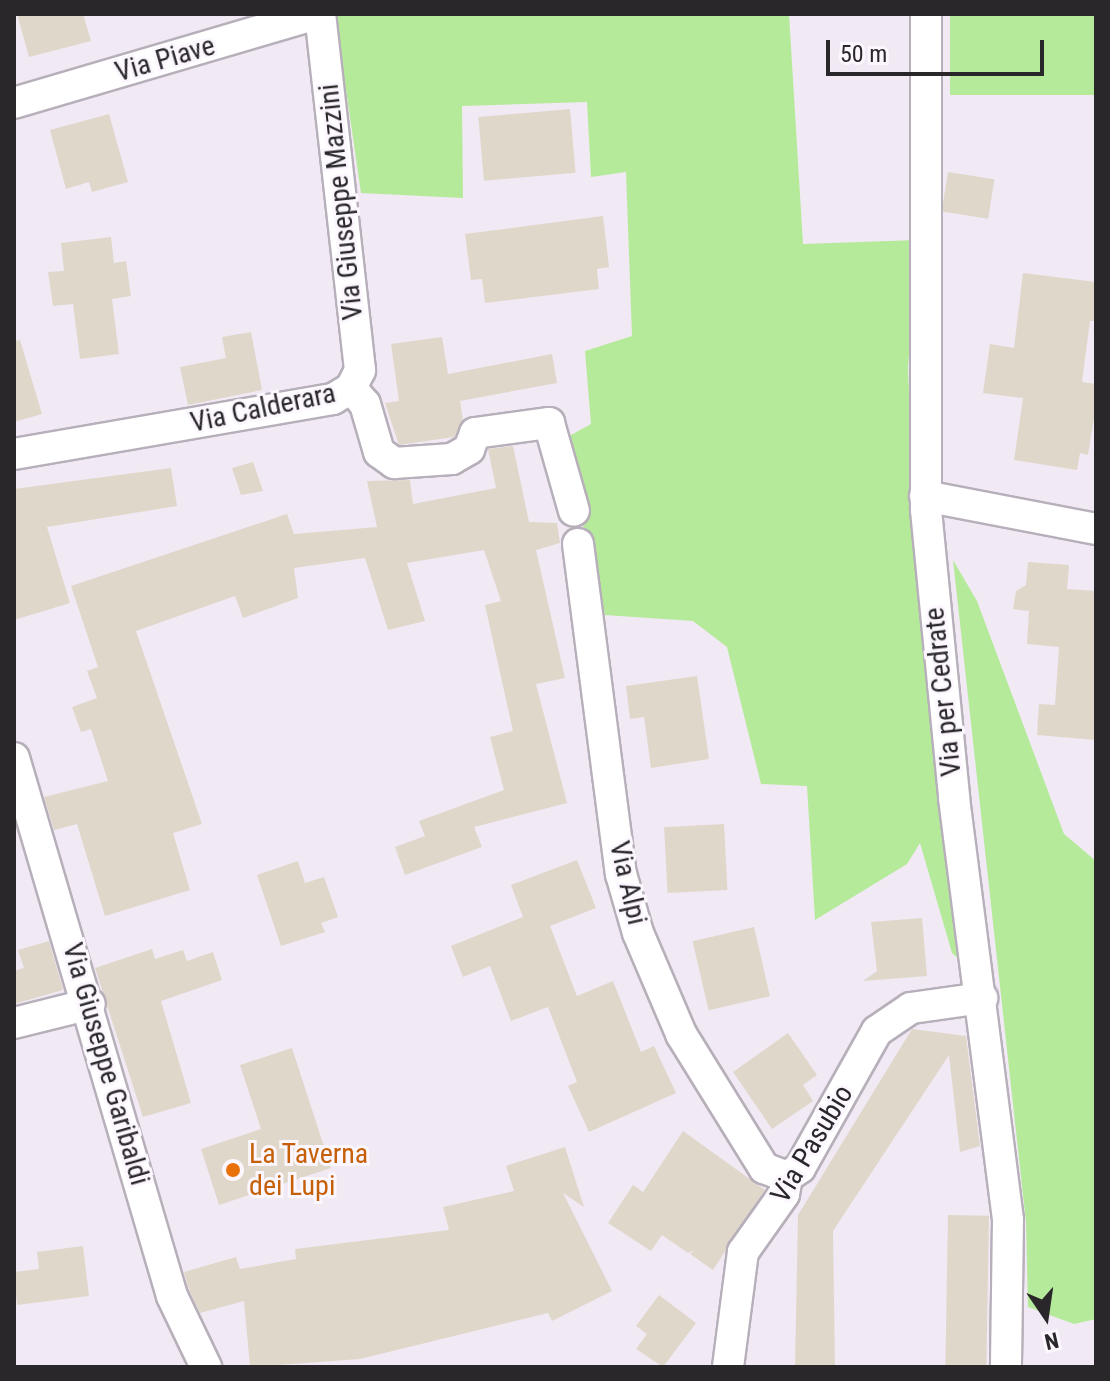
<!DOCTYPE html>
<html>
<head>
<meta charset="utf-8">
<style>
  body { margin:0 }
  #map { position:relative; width:1110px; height:1381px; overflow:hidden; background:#f1e9f4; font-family:"Roboto Condensed",sans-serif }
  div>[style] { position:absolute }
  .green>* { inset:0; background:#b6ea9b; transform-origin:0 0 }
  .building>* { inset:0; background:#e0d7cb; transform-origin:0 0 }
  .roads { filter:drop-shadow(2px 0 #b7afba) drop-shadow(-2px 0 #b7afba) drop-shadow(0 2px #b7afba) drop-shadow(0 -2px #b7afba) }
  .minor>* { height:30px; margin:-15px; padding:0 15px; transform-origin:15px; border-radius:15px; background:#fff }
  .dots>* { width:22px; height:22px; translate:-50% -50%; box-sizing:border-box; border:4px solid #fcf7fe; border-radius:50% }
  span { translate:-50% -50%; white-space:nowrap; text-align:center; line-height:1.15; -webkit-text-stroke:6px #fcf7fe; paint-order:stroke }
  .street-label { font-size:28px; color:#2a272b }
  .food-label { font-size:28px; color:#c56008 }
  .left { translate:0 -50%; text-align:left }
  .frame { position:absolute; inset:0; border:16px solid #2a272b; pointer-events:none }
  .north { position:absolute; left:1006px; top:1277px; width:80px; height:80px; -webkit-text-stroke:6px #fcf7fe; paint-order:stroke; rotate:167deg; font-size:22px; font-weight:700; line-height:32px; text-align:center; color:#2a272b }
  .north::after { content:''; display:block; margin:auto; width:28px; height:36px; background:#2a272b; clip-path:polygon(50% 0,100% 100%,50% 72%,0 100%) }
  .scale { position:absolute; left:826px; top:40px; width:218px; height:36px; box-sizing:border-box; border:4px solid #2a272b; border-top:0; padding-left:10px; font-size:24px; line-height:28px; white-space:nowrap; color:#2a272b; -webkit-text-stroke:6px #fcf7fe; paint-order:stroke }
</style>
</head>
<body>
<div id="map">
  <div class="green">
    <i style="clip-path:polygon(335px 14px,789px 14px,803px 244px,917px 240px,908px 368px,913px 490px,929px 711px,961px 961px,952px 953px,920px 843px,907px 864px,815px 920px,807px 786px,761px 784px,727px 647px,693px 621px,605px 615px,562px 440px,591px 424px,585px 351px,632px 336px,626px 172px,591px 177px,587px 102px,462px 106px,463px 198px,361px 193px)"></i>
    <i style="left:950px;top:14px;width:146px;height:81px"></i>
    <i style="clip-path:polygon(953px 560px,977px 601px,1064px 834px,1096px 861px,1096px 1319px,1074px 1324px,1028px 1307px,1026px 1222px)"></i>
  </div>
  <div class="building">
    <i style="clip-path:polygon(17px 14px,83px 14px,91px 41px,29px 57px)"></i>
    <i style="left:570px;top:109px;width:64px;height:92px;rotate:85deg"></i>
    <i style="clip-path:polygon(109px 114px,128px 182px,92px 192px,89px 182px,66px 189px,50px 130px)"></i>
    <i style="left:948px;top:172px;width:47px;height:40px;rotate:9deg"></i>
    <i style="clip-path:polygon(603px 216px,609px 267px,597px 269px,599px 289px,485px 303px,482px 279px,471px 280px,465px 234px)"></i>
    <i style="clip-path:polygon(111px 237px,114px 263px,126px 261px,131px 296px,112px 299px,119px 354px,80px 359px,73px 304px,53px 306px,48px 272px,64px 271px,61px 243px)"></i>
    <i style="clip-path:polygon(1023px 273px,1096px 282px,1096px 321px,1090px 321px,1082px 382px,1096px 384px,1096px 405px,1088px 455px,1080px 453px,1077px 470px,1014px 460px,1023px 398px,983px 393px,990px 344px,1014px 348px)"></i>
    <i style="clip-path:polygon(251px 332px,262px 390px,188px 405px,180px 367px,226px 358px,222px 337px)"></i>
    <i style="clip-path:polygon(442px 337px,448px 374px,552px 354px,557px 383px,460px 401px,463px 420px,454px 437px,399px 445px,385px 403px,399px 401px,391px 344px)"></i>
    <i style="clip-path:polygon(20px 340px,42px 414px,14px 422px,14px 341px)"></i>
    <i style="clip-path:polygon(513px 446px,529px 522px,557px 523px,560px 543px,536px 550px,565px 678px,536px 684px,567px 803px,474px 827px,482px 847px,405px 875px,395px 847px,425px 836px,419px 821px,504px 790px,490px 737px,513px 731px,485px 605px,501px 601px,484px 550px,407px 563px,425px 621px,388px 630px,365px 558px,294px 568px,298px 598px,243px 618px,235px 596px,136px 631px,202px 824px,173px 833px,190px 890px,105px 916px,77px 824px,54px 830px,44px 797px,108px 781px,91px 729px,81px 732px,72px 707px,97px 698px,87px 671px,98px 667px,71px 586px,287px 514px,294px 534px,377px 527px,367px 481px,410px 480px,413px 504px,496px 488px,488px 449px)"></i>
    <i style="clip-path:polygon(253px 462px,263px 491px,241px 495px,232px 468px)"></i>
    <i style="clip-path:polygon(171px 468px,177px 506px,47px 527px,70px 603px,14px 620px,14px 489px)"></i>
    <i style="clip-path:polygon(1028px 562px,1069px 565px,1067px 589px,1096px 591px,1096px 740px,1037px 735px,1039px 704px,1055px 705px,1059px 647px,1027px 644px,1029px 611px,1013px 609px,1016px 591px,1026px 585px)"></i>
    <i style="clip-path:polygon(697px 676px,709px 759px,651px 768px,644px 717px,630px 719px,626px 686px)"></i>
    <i style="left:724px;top:824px;width:66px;height:60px;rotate:87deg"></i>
    <i style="clip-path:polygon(577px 860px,596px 908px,550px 926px,577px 996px,613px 981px,641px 1052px,654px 1046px,676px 1093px,589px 1132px,568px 1086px,577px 1082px,548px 1007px,511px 1021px,490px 966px,463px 977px,451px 946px,523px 917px,511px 885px)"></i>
    <i style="clip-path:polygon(298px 861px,305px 883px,324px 877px,338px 917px,321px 923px,325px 932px,281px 946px,257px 875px)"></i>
    <i style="clip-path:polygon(922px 918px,927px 976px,863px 981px,877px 971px,871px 922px)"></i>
    <i style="left:754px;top:927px;width:71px;height:63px;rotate:77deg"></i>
    <i style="clip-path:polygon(49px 941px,63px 990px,14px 1004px,14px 971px,24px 968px,18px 950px)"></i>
    <i style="clip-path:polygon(152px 949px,155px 959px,183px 950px,187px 961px,213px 952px,222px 980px,161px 1001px,191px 1103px,143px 1117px,95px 968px)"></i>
    <i style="clip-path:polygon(912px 1029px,966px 1036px,980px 1146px,960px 1152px,949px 1055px,833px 1231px,835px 1367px,795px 1367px,798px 1215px)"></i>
    <i style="clip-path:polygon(788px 1033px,817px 1075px,803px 1085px,813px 1101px,772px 1129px,733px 1072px)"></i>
    <i style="clip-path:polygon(292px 1048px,331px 1168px,219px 1205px,201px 1149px,261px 1129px,240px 1065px)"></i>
    <i style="clip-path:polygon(683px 1131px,765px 1190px,713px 1270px,690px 1254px,694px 1250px,688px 1253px,662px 1235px,651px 1251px,608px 1223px,633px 1185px,643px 1192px)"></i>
    <i style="clip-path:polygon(565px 1147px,584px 1207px,563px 1193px,612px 1291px,552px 1321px,548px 1313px,360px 1359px,250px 1367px,244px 1301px,200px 1313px,189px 1290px,184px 1272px,236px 1257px,240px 1269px,296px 1259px,295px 1249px,449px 1230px,443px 1207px,514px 1191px,506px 1166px)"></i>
    <i style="left:948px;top:1215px;width:41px;height:152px;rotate:1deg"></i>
    <i style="clip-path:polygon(83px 1246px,89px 1296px,17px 1305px,14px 1272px,39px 1269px,37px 1252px)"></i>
    <i style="clip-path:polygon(659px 1295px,696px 1323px,663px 1367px,636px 1349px,647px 1334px,636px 1326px)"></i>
  </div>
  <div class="roads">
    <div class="minor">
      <i style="left:926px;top:14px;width:496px;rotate:90deg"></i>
      <i style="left:926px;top:510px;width:289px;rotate:84.4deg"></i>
      <i style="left:954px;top:798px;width:425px;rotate:82.7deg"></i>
      <i style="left:1008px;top:1220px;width:147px;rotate:90.8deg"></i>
      <i style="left:14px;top:103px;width:316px;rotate:-16.4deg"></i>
      <i style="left:351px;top:388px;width:21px;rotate:49deg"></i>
      <i style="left:365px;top:404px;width:50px;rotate:73.7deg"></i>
      <i style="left:379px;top:452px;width:19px;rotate:36deg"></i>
      <i style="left:394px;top:463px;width:58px;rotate:-3.9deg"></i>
      <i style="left:452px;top:459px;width:20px;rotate:-30deg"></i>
      <i style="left:469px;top:449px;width:17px;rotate:-69deg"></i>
      <i style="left:475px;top:433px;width:75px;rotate:-7.7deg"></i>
      <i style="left:549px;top:423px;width:91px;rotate:74.1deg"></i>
      <i style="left:14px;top:454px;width:324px;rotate:-9.8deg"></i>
      <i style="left:333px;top:399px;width:21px;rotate:-31deg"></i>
      <i style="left:351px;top:388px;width:20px;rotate:-63deg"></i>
      <i style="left:360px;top:370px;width:358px;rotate:-96.4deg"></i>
      <i style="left:925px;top:496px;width:174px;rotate:10.9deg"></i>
      <i style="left:578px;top:544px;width:333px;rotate:82.6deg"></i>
      <i style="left:621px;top:874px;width:61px;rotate:73.9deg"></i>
      <i style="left:638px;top:933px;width:110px;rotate:66.9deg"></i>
      <i style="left:681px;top:1034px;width:158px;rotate:58.2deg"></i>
      <i style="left:764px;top:1168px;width:25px;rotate:21deg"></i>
      <i style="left:14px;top:758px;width:561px;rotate:73.63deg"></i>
      <i style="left:172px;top:1296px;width:79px;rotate:64.4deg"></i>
      <i style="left:14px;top:1023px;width:78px;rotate:-14deg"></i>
      <i style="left:728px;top:1367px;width:116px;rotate:-82.6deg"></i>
      <i style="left:743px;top:1252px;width:71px;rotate:-54.7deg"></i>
      <i style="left:784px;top:1194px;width:17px;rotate:-80deg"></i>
      <i style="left:787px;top:1177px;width:16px;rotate:-35deg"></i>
      <i style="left:800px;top:1168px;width:157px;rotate:-60.7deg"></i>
      <i style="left:877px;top:1031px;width:41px;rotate:-34.1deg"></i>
      <i style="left:911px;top:1008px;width:72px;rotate:-8deg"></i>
    </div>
  </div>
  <div class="dots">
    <i style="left:233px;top:1170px;background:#e8710a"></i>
  </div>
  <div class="street-label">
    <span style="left:165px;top:59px;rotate:-16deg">Via Piave</span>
    <span style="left:341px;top:202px;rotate:-96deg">Via Giuseppe Mazzini</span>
    <span style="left:263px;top:408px;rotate:-12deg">Via Calderara</span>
    <span style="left:943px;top:692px;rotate:-96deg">Via per Cedrate</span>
    <span style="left:628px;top:883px;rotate:77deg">Via Alpi</span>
    <span style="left:106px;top:1064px;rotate:74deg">Via Giuseppe Garibaldi</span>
    <span style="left:812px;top:1144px;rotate:-59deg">Via Pasubio</span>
  </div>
  <div class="food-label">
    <span class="left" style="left:249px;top:1170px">La Taverna<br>dei Lupi</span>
  </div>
  <div class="frame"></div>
  <div class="north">N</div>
  <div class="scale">50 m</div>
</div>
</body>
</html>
